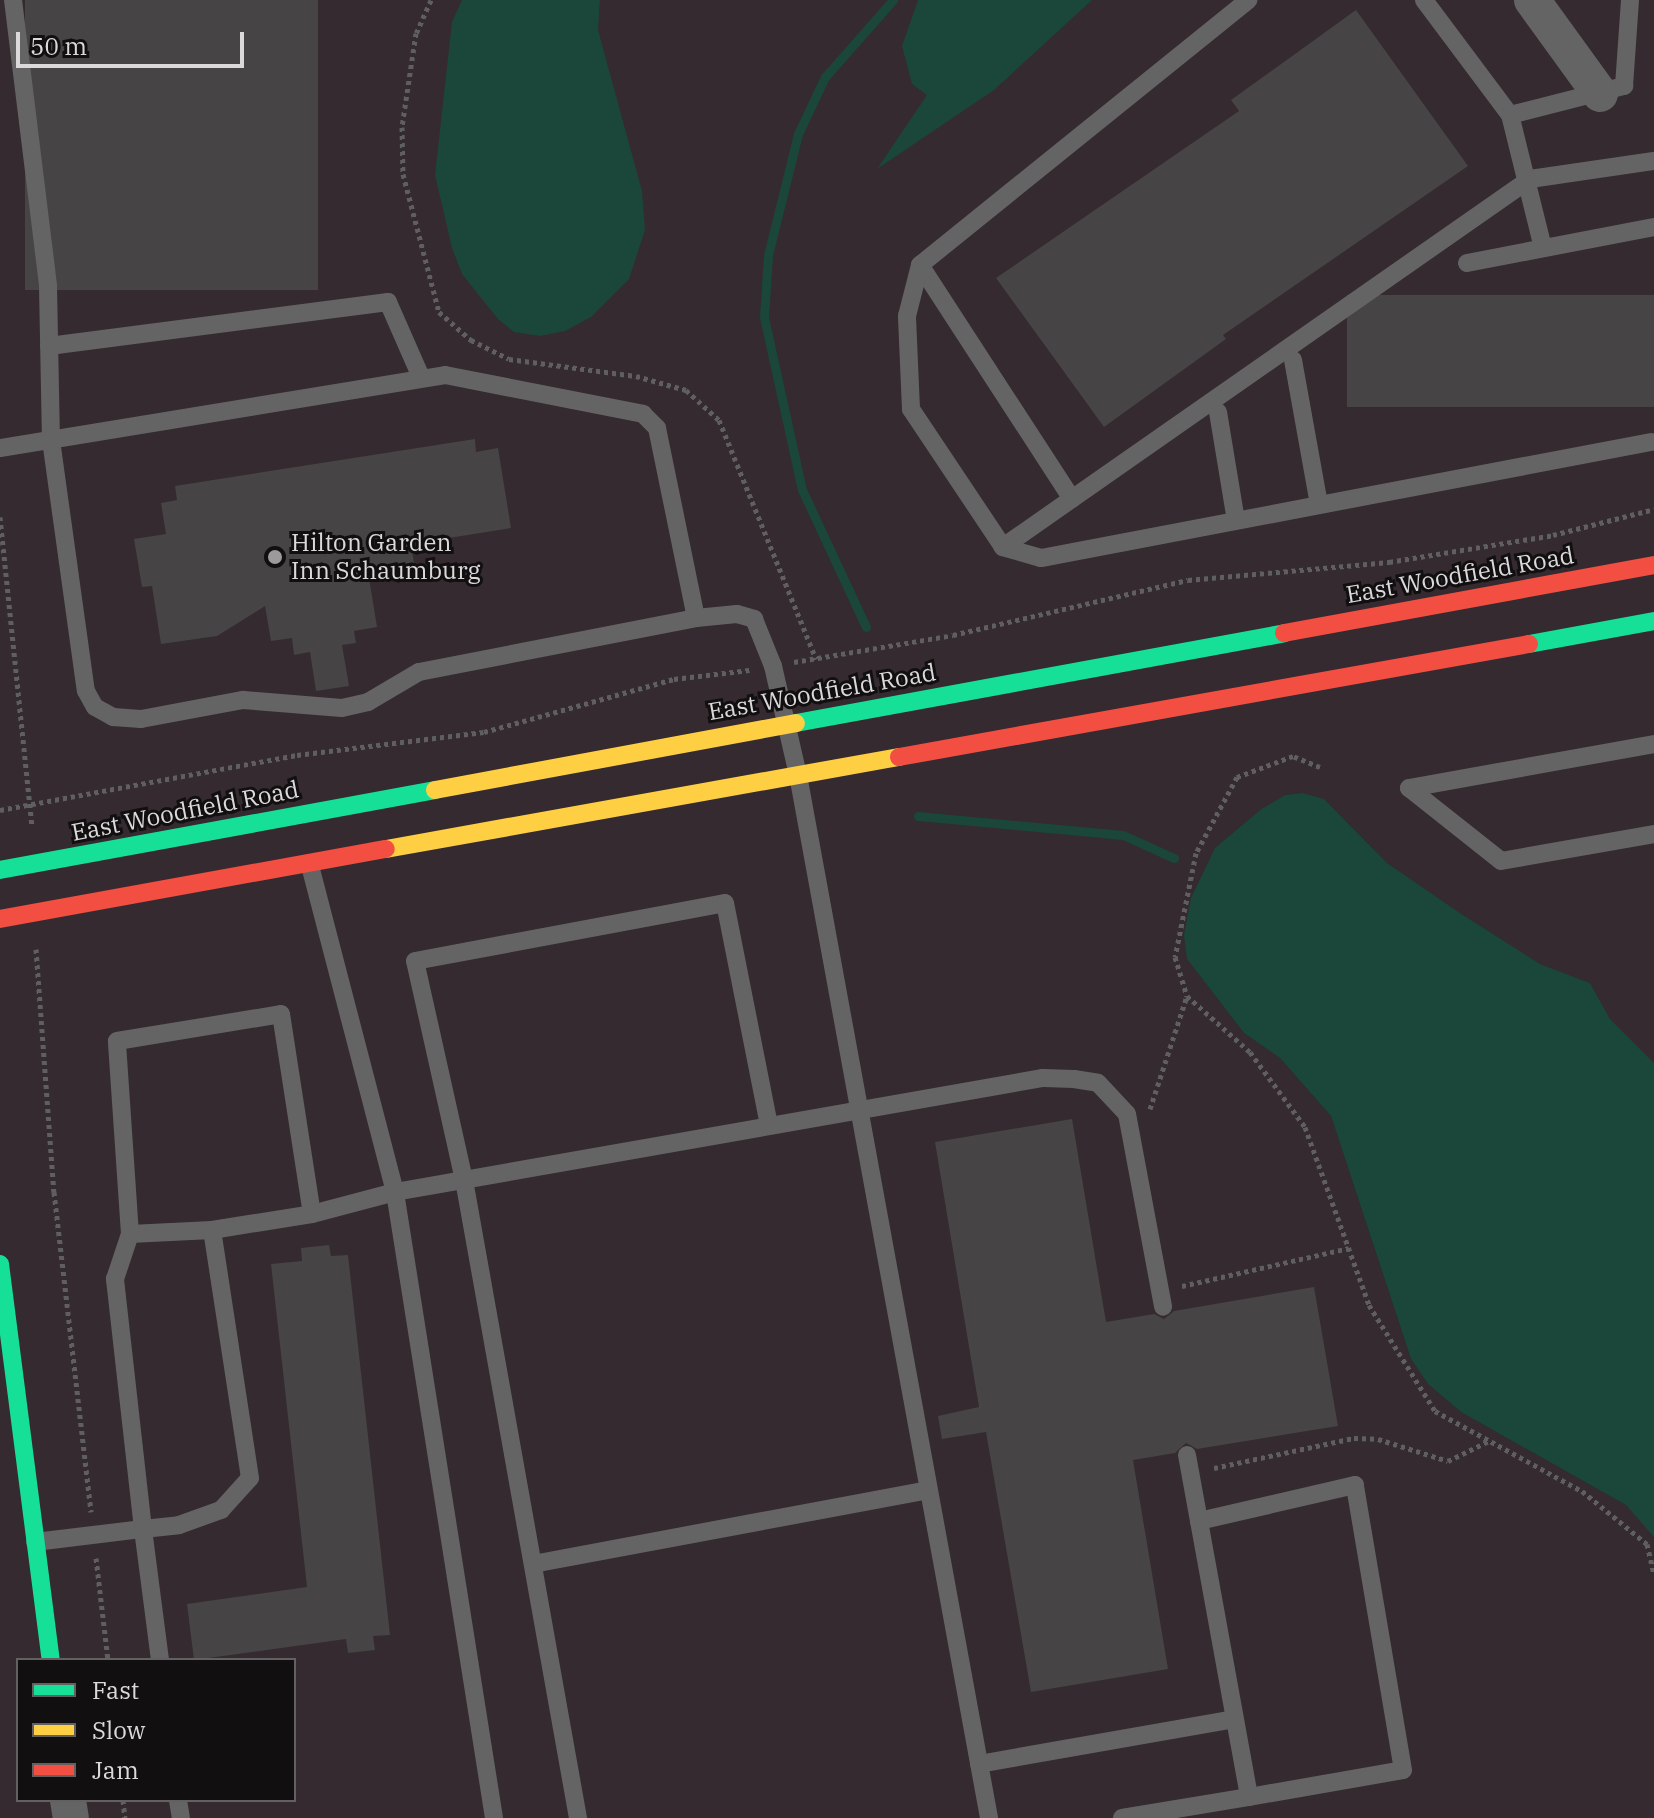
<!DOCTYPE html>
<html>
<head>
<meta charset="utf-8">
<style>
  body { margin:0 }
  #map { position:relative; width:1654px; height:1818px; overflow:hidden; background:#292628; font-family:"IBM Plex Serif",serif }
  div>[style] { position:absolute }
  .built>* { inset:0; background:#342a30 }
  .water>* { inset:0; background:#1b463a }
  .stream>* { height:9px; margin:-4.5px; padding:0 4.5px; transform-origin:4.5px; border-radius:4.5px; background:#1b463a }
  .building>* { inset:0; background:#464445; transform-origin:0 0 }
  .path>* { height:5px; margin-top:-2.5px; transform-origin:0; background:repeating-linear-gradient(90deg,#5f5f5f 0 4px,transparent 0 8px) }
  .lane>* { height:18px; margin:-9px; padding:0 9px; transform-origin:9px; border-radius:9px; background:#646464 }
  .street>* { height:36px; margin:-18px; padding:0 18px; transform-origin:18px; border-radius:18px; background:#646464 }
  .fast>* { height:18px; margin:-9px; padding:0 9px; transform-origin:9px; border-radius:9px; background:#16e098 }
  .slow>* { height:18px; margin:-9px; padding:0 9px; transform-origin:9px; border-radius:9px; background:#ffcf43 }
  .jam>* { height:18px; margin:-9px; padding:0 9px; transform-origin:9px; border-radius:9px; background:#f24e42 }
  .dots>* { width:22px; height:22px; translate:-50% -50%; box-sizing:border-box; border:4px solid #110f10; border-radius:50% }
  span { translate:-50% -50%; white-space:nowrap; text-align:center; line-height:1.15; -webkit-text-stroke:6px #110f10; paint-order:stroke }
  .poi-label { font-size:24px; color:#dcd9da }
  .left { translate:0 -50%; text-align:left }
  .street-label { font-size:24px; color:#dcd9da }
  .legend { position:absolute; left:16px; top:1658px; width:280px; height:144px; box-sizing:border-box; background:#110f10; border:2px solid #626061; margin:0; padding:10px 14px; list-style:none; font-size:24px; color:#dcd9da }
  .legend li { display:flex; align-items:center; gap:16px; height:40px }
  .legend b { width:40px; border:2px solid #626061 }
  .scale { position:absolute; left:16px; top:32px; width:228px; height:36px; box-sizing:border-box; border:4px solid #dcd9da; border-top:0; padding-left:10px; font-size:24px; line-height:28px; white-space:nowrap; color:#dcd9da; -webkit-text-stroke:6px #110f10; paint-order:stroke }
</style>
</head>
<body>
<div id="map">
  <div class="built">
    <i style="clip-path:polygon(evenodd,0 0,1654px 0,1654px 1063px,1610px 1019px,1590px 983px,1540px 964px,1463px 915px,1387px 863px,1324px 799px,1303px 793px,1285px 795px,1260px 810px,1215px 848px,1187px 959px,1244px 1033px,1280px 1058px,1331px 1116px,1411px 1359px,1428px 1384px,1461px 1412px,1626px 1505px,1649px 1527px,1654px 1537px,1654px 1818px,0 1818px,0 0,18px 1660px,294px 1660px,294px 1800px,18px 1800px,18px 1660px)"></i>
  </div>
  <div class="water">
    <i style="clip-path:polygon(462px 0,600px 0,598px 30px,642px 191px,645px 230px,629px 279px,591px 317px,565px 331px,540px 336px,514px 332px,498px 319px,462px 274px,452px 248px,435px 175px,452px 22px)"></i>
    <i style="clip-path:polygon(918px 0,1092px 0,994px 90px,877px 169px,927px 95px,912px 84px,902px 46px)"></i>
    <i style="clip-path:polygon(1303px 793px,1324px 799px,1387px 863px,1463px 915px,1540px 964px,1590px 983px,1610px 1019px,1654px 1063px,1654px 1537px,1626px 1505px,1461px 1412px,1428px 1384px,1411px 1359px,1331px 1116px,1280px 1058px,1244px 1033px,1187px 959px,1184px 935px,1191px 898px,1215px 848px,1260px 810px,1285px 795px)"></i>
  </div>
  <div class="stream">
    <i style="left:866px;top:627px;width:151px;rotate:-115deg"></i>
    <i style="left:802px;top:490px;width:177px;rotate:-102.4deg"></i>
    <i style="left:764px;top:317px;width:62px;rotate:-86.3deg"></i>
    <i style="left:768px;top:255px;width:125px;rotate:-76.1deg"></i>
    <i style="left:798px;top:134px;width:63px;rotate:-64.7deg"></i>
    <i style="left:825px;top:77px;width:103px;rotate:-48.6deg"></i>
    <i style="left:918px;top:816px;width:206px;rotate:5.3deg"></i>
    <i style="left:1123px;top:835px;width:56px;rotate:24.3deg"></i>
  </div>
  <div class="building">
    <i style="left:25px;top:0;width:293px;height:290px"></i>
    <i style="clip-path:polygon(1356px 10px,1468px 166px,1223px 335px,1226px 339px,1104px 427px,996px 278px,1239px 111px,1231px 100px)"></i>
    <i style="left:1654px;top:295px;width:112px;height:307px;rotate:90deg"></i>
    <i style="clip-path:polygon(475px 439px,476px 452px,498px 448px,511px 528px,411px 544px,415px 570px,369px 578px,377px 627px,354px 631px,356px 643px,342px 645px,349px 686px,316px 691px,310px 652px,294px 655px,292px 638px,271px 641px,265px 606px,217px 636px,161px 644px,152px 586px,142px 587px,134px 539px,166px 534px,161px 503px,177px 500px,175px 486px)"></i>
    <i style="clip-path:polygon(1072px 1119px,1106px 1322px,1154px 1314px,1164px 1319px,1174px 1311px,1314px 1287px,1338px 1426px,1197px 1449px,1186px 1443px,1175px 1453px,1133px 1460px,1168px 1669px,1031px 1692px,986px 1432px,942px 1439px,938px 1416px,979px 1407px,935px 1142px)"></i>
    <i style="clip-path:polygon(329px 1245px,331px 1256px,348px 1255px,390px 1635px,373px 1636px,375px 1650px,348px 1653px,346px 1639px,194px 1660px,187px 1604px,307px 1587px,271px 1264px,302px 1261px,301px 1248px)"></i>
  </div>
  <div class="path">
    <i style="left:431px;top:0;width:36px;rotate:114deg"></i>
    <i style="left:416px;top:33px;width:95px;rotate:98.5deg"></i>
    <i style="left:402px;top:127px;width:47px;rotate:88.8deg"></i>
    <i style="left:403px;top:174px;width:143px;rotate:75.4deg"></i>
    <i style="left:439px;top:312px;width:43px;rotate:41.2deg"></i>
    <i style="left:471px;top:340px;width:42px;rotate:26.6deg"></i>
    <i style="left:509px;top:359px;width:128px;rotate:7.6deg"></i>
    <i style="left:636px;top:376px;width:52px;rotate:15.6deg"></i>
    <i style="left:686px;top:390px;width:45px;rotate:42.3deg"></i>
    <i style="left:719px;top:420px;width:258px;rotate:67.9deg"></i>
    <i style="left:0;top:517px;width:312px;rotate:84.1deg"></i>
    <i style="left:794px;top:662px;width:161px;rotate:-9.6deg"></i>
    <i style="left:953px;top:635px;width:241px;rotate:-13.2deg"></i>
    <i style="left:1188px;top:580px;width:202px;rotate:-5.1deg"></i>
    <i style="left:1389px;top:562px;width:166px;rotate:-9.3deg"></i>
    <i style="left:1553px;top:535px;width:104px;rotate:-14.4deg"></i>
    <i style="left:1320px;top:767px;width:29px;rotate:-158deg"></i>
    <i style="left:1293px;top:756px;width:60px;rotate:159.4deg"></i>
    <i style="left:1237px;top:777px;width:86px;rotate:118.3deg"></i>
    <i style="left:1196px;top:853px;width:106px;rotate:101.4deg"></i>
    <i style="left:1175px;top:957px;width:41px;rotate:72.9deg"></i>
    <i style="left:1187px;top:996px;width:84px;rotate:41.6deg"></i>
    <i style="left:1250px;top:1052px;width:93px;rotate:53.7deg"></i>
    <i style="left:1305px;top:1127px;width:189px;rotate:70.2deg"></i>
    <i style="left:1369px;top:1305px;width:125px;rotate:58.1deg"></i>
    <i style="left:1435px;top:1411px;width:167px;rotate:28.6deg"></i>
    <i style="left:1582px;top:1491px;width:84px;rotate:39.2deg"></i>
    <i style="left:1647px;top:1544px;width:32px;rotate:77deg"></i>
    <i style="left:0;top:810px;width:302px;rotate:-10.5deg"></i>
    <i style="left:297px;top:755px;width:188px;rotate:-7deg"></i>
    <i style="left:484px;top:732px;width:197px;rotate:-15.6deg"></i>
    <i style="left:674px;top:679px;width:76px;rotate:-6.8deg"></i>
    <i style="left:36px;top:949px;width:244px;rotate:85.8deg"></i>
    <i style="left:54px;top:1192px;width:322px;rotate:83.4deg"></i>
    <i style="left:1150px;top:1109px;width:119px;rotate:-71.9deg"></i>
    <i style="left:1182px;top:1286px;width:171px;rotate:-12.8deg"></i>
    <i style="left:1214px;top:1468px;width:143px;rotate:-12.1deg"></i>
    <i style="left:1354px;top:1438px;width:24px;rotate:2deg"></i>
    <i style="left:1378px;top:1439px;width:73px;rotate:17.4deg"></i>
    <i style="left:1448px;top:1461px;width:46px;rotate:-26deg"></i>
    <i style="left:96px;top:1558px;width:103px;rotate:83.3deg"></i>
    <i style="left:123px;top:1800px;width:18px;rotate:84deg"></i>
  </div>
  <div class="lane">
    <i style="left:13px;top:0;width:288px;rotate:83deg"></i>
    <i style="left:48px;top:286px;width:154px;rotate:88.9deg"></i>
    <i style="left:51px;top:440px;width:253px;rotate:82.1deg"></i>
    <i style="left:86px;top:691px;width:18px;rotate:61deg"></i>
    <i style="left:95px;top:707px;width:21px;rotate:29deg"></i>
    <i style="left:113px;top:717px;width:28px;rotate:4deg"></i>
    <i style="left:141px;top:719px;width:104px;rotate:-10.6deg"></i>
    <i style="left:243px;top:700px;width:99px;rotate:4.6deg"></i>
    <i style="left:342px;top:708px;width:27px;rotate:-13deg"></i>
    <i style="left:368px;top:702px;width:59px;rotate:-30.5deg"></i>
    <i style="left:419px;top:672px;width:282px;rotate:-11deg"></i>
    <i style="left:1424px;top:0;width:144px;rotate:53.2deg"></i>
    <i style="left:1543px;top:248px;width:137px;rotate:-103.9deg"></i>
    <i style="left:1510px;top:115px;width:118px;rotate:-14.3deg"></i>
    <i style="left:1624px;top:86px;width:86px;rotate:-86deg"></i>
    <i style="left:1467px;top:263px;width:190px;rotate:-10.9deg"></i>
    <i style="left:920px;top:265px;width:279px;rotate:57deg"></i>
    <i style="left:49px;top:346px;width:342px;rotate:-7.4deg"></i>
    <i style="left:388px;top:302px;width:82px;rotate:66.3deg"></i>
    <i style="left:1293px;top:360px;width:147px;rotate:79.8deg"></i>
    <i style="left:1218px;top:412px;width:110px;rotate:80.6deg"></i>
    <i style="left:1651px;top:442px;width:621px;rotate:169.23deg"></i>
    <i style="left:1041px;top:558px;width:40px;rotate:-164deg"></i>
    <i style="left:1003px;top:547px;width:643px;rotate:-34.93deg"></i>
    <i style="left:1530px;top:179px;width:125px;rotate:-8.3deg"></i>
    <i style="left:0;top:448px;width:451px;rotate:-9.3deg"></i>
    <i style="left:445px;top:375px;width:202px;rotate:11.1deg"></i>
    <i style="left:643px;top:414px;width:20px;rotate:45deg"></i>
    <i style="left:657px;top:428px;width:194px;rotate:78.4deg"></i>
    <i style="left:696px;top:618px;width:41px;rotate:-5.6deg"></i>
    <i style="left:737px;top:614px;width:18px;rotate:16deg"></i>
    <i style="left:754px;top:619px;width:51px;rotate:68deg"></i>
    <i style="left:773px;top:666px;width:112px;rotate:77.1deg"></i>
    <i style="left:798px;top:775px;width:1060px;rotate:79.62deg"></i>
    <i style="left:1003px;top:547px;width:166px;rotate:-123.7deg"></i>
    <i style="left:911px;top:409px;width:93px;rotate:-92.5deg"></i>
    <i style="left:907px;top:316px;width:53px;rotate:-75.7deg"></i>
    <i style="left:920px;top:265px;width:422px;rotate:-38.9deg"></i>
    <i style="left:1654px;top:744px;width:249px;rotate:169.8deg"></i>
    <i style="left:1409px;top:788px;width:117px;rotate:38.4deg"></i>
    <i style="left:1501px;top:861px;width:155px;rotate:-10deg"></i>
    <i style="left:130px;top:1234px;width:82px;rotate:-2.8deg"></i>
    <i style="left:1187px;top:1455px;width:67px;rotate:79.7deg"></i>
    <i style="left:35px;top:1542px;width:109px;rotate:-6.9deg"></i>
    <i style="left:143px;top:1529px;width:252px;rotate:-96.4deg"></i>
    <i style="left:115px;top:1279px;width:47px;rotate:-71.6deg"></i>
    <i style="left:130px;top:1234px;width:193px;rotate:-93.9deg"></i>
    <i style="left:117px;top:1041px;width:166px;rotate:-9.3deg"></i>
    <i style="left:281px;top:1014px;width:202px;rotate:81.2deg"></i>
    <i style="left:312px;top:1214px;width:86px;rotate:-14.8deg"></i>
    <i style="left:395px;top:1192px;width:340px;rotate:-104.6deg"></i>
    <i style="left:533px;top:1564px;width:402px;rotate:-10.6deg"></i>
    <i style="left:160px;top:1660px;width:132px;rotate:-97.4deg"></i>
    <i style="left:143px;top:1529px;width:36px;rotate:-6deg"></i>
    <i style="left:179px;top:1525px;width:45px;rotate:-19.7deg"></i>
    <i style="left:221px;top:1510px;width:43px;rotate:-47.8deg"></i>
    <i style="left:250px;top:1478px;width:251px;rotate:-98.7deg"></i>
    <i style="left:212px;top:1230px;width:101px;rotate:-9.1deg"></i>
    <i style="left:979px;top:1764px;width:259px;rotate:-10deg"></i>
    <i style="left:178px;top:1800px;width:18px;rotate:81deg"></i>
    <i style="left:494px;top:1818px;width:634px;rotate:-98.99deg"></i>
    <i style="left:395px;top:1192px;width:658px;rotate:-9.98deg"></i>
    <i style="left:1043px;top:1078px;width:31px;rotate:2deg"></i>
    <i style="left:1074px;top:1079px;width:24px;rotate:9deg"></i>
    <i style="left:1098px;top:1083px;width:42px;rotate:46.9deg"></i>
    <i style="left:1127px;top:1114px;width:196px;rotate:79.4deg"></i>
    <i style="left:578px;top:1818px;width:648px;rotate:-100.13deg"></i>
    <i style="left:464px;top:1180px;width:224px;rotate:-102.6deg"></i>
    <i style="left:415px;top:961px;width:315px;rotate:-10.6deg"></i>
    <i style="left:725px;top:903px;width:227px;rotate:78.8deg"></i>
    <i style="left:1122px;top:1818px;width:129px;rotate:-9.4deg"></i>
    <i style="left:1249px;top:1797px;width:156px;rotate:-9.9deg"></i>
    <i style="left:1403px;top:1770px;width:289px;rotate:-99.6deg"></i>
    <i style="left:1355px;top:1485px;width:160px;rotate:167deg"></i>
    <i style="left:1199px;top:1521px;width:280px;rotate:79.7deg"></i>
  </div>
  <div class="street">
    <i style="left:1532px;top:0;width:116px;rotate:54.1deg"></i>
    <i style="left:68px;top:1800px;width:18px;rotate:81deg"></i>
  </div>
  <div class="fast">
    <i style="left:1529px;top:644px;width:127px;rotate:-10.4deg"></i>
    <i style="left:796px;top:723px;width:496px;rotate:-10.4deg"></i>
    <i style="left:0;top:870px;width:442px;rotate:-10.4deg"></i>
    <i style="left:0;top:1264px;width:399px;rotate:82.7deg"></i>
  </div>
  <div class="slow">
    <i style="left:435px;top:790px;width:367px;rotate:-10.5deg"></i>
    <i style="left:386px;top:849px;width:521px;rotate:-10.17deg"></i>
  </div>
  <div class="jam">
    <i style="left:1284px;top:633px;width:376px;rotate:-10.4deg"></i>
    <i style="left:899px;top:757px;width:640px;rotate:-10.17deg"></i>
    <i style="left:0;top:919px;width:392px;rotate:-10.3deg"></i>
  </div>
  <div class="dots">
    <i style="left:275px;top:557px;background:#9d9a9c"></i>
  </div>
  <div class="poi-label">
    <span class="left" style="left:291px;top:557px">Hilton Garden<br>Inn Schaumburg</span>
  </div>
  <div class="street-label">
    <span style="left:1460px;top:575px;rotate:-10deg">East Woodfield Road</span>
    <span style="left:822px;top:692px;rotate:-10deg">East Woodfield Road</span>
    <span style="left:185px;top:811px;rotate:-11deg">East Woodfield Road</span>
  </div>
  <ul class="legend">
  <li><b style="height:10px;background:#16e098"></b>Fast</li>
  <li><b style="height:10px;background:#ffcf43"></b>Slow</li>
  <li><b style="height:10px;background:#f24e42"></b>Jam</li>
  </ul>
  <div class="scale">50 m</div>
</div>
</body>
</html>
